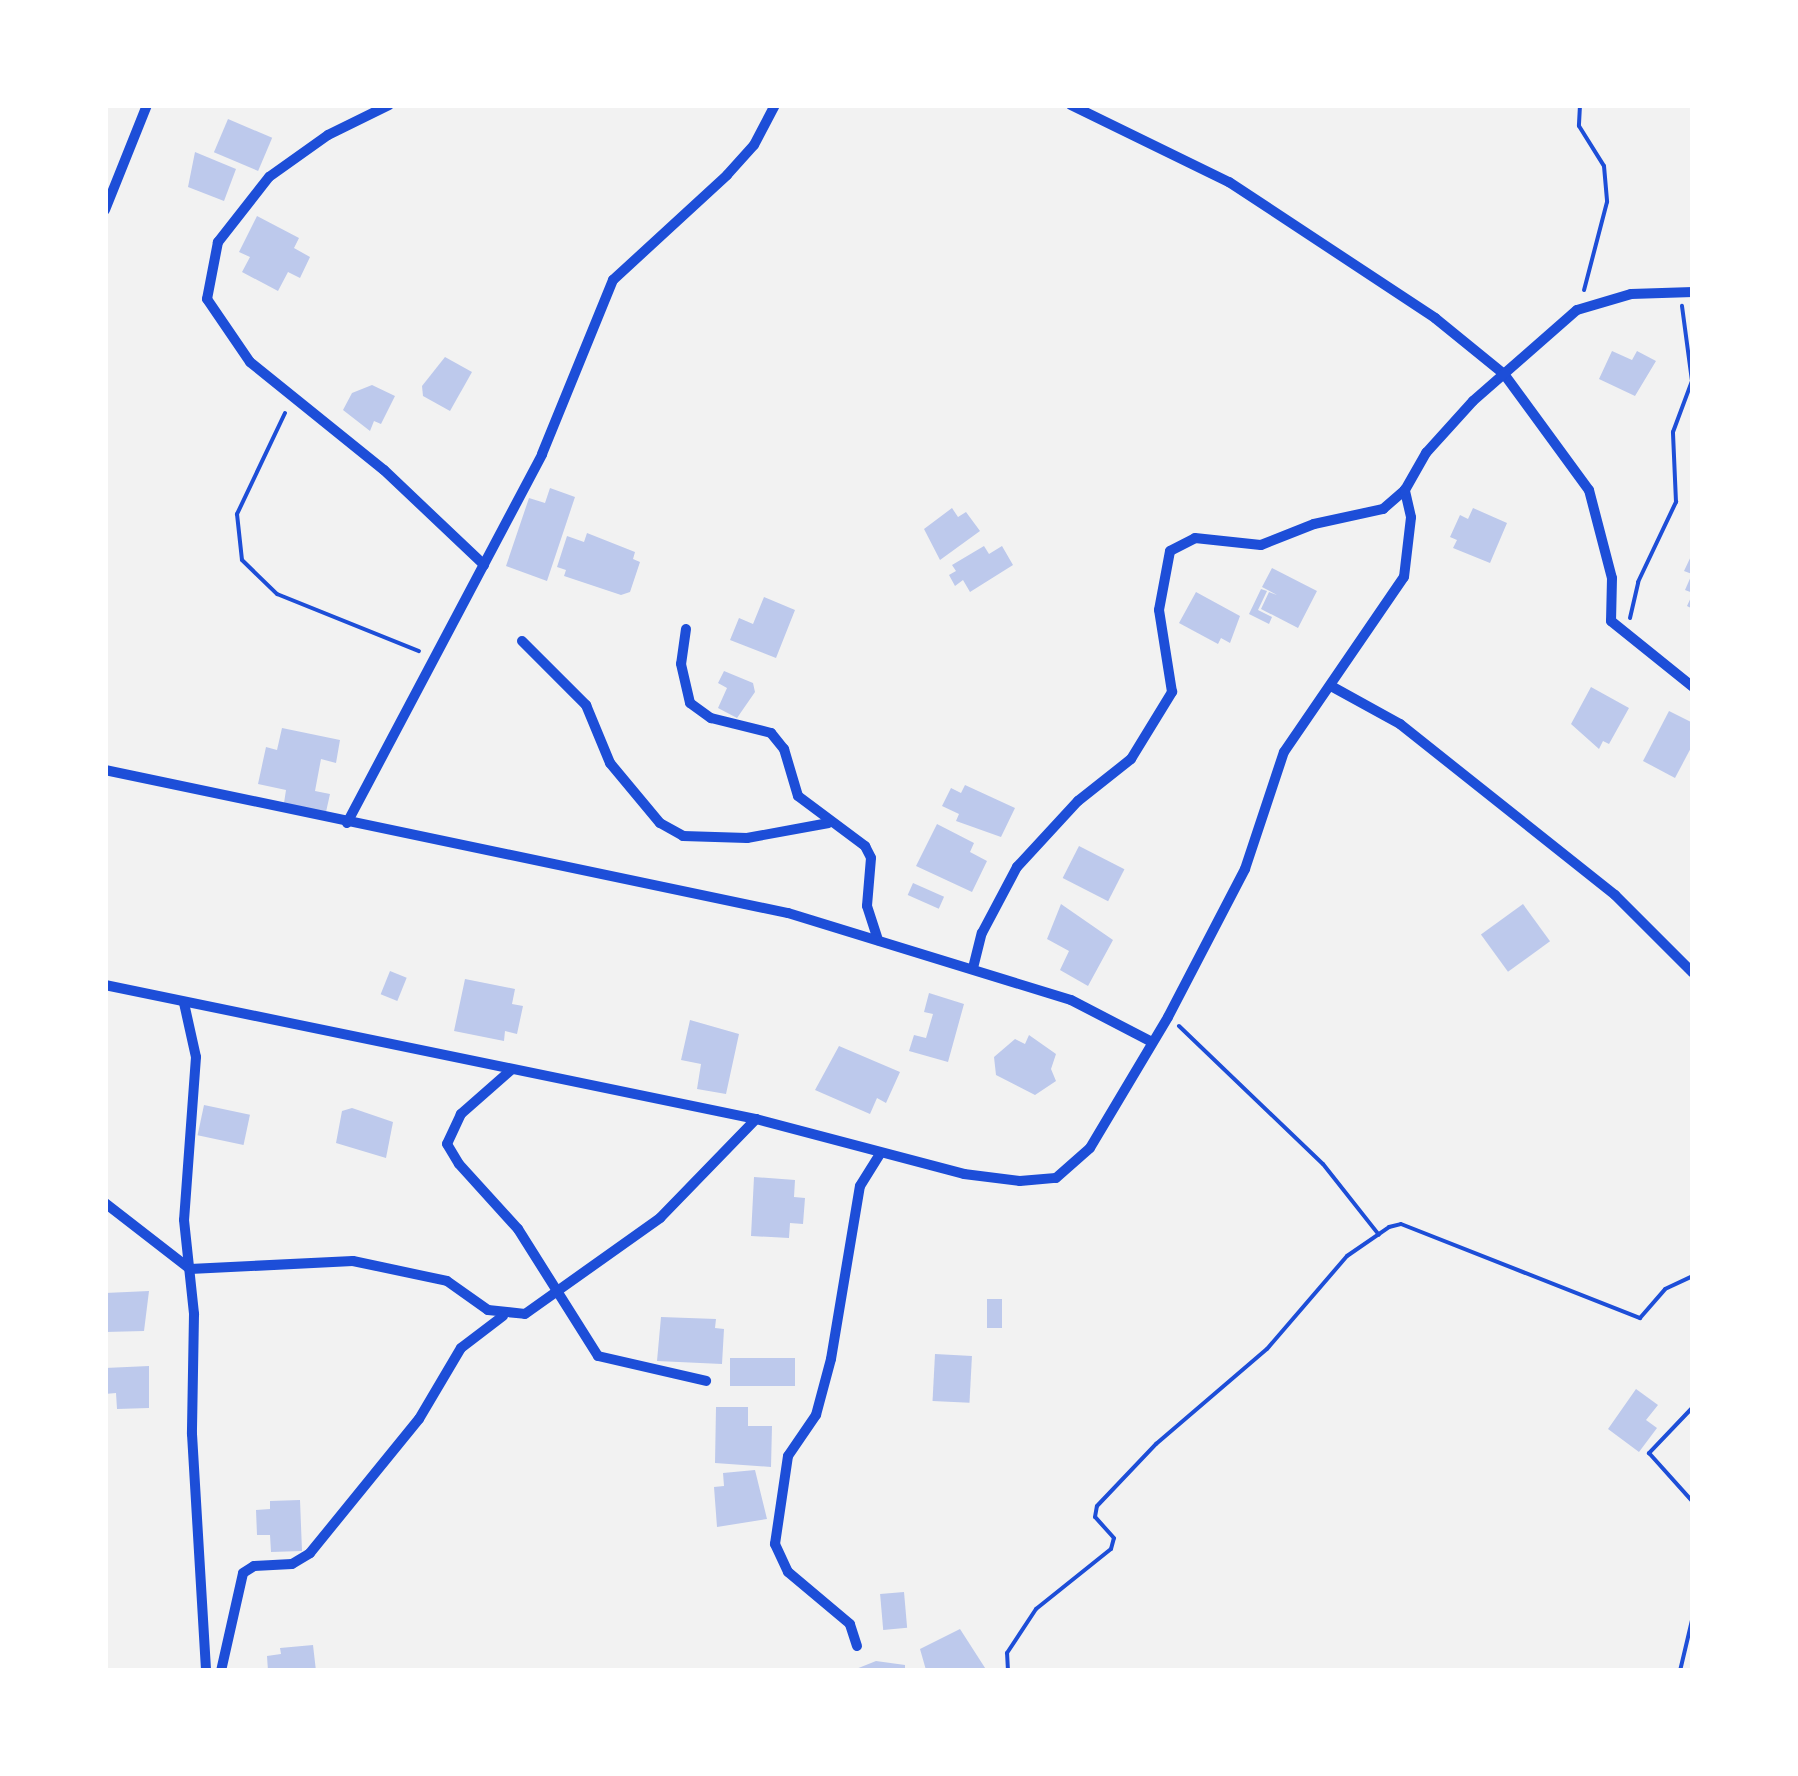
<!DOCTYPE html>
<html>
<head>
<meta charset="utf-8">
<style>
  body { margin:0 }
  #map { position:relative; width:1798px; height:1776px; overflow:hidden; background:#f2f2f2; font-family:Manrope,sans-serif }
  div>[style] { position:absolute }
  .building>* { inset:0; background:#bdc9ec; transform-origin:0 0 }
  .path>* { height:4px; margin:-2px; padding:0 2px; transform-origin:2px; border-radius:2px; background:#1d4ed8 }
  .minor>* { height:10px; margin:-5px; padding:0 5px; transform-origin:5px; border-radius:5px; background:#1d4ed8 }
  span { translate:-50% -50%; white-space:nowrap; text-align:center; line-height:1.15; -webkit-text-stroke:10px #fff; paint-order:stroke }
  .frame { position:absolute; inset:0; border:108px solid #fff; pointer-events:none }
</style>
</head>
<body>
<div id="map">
  <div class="building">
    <i style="left:228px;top:119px;width:48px;height:36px;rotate:23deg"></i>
    <i style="clip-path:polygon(195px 152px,236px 169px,224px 201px,188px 187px)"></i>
    <i style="clip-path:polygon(257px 216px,299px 238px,294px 248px,310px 257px,300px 278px,288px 272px,278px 291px,242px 272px,250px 257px,239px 252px)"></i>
    <i style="clip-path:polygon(1612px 351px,1632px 360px,1637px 351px,1656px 361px,1635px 396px,1599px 379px)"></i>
    <i style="clip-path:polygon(445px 357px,472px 372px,450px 411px,423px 396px,422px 386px)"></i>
    <i style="clip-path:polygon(372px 385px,395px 396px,381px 424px,374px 421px,370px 431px,343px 410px,352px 393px)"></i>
    <i style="clip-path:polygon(550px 488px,575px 497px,547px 581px,506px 566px,529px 498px,545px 503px)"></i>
    <i style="clip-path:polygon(952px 508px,958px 517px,966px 512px,980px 531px,940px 560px,924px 529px)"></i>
    <i style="clip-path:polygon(1473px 508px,1507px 523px,1490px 563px,1453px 548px,1457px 540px,1450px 537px,1460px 515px,1468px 519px)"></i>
    <i style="clip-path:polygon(587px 533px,635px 552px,633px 559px,640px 562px,630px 592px,621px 595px,564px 576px,566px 570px,557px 567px,567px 536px,584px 542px)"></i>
    <i style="clip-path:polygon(984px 546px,989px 554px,1002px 546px,1013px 565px,970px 592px,963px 580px,955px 586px,949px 575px,956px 571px,952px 565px)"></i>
    <i style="clip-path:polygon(1693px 552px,1693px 609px,1687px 606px,1693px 593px,1685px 590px,1692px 574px,1684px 571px)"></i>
    <i style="clip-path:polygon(1272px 568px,1317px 591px,1298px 628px,1261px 609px,1269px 592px,1277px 595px,1262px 587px)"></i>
    <i style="clip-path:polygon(1261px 589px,1267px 591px,1258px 610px,1272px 617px,1269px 624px,1249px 614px)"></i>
    <i style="clip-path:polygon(1196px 592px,1240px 616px,1230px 643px,1221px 638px,1218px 644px,1179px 623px)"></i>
    <i style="clip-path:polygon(764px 597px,795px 610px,776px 658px,730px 640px,739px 618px,753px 624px)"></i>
    <i style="clip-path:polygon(724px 671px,753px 683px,755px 692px,737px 718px,718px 708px,727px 688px,718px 683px)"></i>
    <i style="clip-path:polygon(1591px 687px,1629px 708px,1609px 744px,1603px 741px,1599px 749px,1571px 724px)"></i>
    <i style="clip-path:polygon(1669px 711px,1693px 723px,1693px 744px,1675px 778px,1643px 761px)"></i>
    <i style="clip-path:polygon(282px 728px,340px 740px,336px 763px,321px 759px,315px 791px,330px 794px,326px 812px,284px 803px,286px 790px,258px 784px,266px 747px,277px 750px)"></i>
    <i style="clip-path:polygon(965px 785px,1015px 808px,1001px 837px,956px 821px,959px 814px,942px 806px,951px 788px,961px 793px)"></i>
    <i style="clip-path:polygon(937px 824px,974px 843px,970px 852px,987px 861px,972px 892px,916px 866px)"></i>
    <i style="left:1079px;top:846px;width:51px;height:36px;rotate:27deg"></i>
    <i style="left:913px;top:883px;width:34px;height:13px;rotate:24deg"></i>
    <i style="clip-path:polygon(1061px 904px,1113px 940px,1088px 986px,1060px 970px,1069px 951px,1047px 939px)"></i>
    <i style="left:1523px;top:904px;width:46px;height:52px;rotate:54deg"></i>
    <i style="left:390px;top:971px;width:18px;height:25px;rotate:22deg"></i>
    <i style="clip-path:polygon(465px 979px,515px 989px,512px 1004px,523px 1006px,517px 1034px,505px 1031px,504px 1041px,454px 1031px)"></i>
    <i style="clip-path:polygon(929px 993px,964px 1004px,948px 1062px,909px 1051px,914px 1035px,926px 1038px,933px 1014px,924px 1012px)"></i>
    <i style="clip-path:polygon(690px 1020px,739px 1034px,726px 1094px,697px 1089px,701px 1064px,681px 1060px)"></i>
    <i style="clip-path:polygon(1029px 1035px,1056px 1054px,1051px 1069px,1056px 1081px,1035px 1095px,996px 1075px,994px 1057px,1015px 1039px,1025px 1044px)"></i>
    <i style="clip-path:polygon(839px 1046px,900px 1072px,886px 1103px,877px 1098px,870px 1114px,815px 1090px)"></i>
    <i style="left:204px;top:1105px;width:47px;height:31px;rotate:12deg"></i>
    <i style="clip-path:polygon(352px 1108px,393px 1122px,386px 1158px,336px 1143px,342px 1111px)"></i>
    <i style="clip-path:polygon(754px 1177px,795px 1180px,794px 1197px,805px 1198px,803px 1224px,790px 1223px,789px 1238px,751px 1236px)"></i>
    <i style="clip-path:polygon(149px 1291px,144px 1331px,105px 1332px,105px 1293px)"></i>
    <i style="left:987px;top:1299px;width:15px;height:29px"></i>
    <i style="clip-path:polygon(661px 1317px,716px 1319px,715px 1328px,724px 1329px,722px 1364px,657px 1361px)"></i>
    <i style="left:935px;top:1354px;width:37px;height:47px;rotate:3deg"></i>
    <i style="left:795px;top:1358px;width:28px;height:65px;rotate:90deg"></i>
    <i style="clip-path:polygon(149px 1366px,149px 1408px,117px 1409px,116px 1393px,105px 1394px,105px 1368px)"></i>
    <i style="clip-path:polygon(1636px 1389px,1658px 1405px,1646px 1420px,1657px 1428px,1639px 1452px,1608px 1429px)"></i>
    <i style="clip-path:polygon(716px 1407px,748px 1407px,748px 1426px,772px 1426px,771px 1467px,715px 1463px)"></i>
    <i style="clip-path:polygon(755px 1470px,767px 1519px,717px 1527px,714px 1487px,724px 1486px,723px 1473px)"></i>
    <i style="clip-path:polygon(300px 1500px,302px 1551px,271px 1552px,270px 1535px,257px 1535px,256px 1510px,270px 1509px,270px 1501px)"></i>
    <i style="left:904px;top:1592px;width:36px;height:24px;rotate:85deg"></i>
    <i style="clip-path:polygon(960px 1629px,987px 1671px,926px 1670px,920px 1649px)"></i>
    <i style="clip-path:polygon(313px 1645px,316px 1671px,268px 1671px,267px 1656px,281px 1654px,280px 1648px)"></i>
    <i style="clip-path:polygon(876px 1661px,905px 1665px,905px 1671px,851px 1671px)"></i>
  </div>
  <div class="path">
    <i style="left:1580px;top:105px;width:21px;rotate:93deg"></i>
    <i style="left:1579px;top:126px;width:47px;rotate:58deg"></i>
    <i style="left:1604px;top:166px;width:36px;rotate:85deg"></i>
    <i style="left:1607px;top:202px;width:91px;rotate:104.6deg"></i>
    <i style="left:285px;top:413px;width:112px;rotate:115.4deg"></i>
    <i style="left:237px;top:514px;width:46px;rotate:83.8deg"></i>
    <i style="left:242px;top:560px;width:49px;rotate:44.2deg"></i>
    <i style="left:277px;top:594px;width:153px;rotate:21.9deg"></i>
    <i style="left:1630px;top:618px;width:37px;rotate:-77deg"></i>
    <i style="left:1638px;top:582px;width:89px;rotate:-64.6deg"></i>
    <i style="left:1676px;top:502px;width:70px;rotate:-92.5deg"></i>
    <i style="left:1673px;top:432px;width:54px;rotate:-69.6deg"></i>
    <i style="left:1692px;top:381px;width:76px;rotate:-97.6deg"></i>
    <i style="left:1179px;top:1026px;width:199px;rotate:43.8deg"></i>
    <i style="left:1323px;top:1164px;width:90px;rotate:51.7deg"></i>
    <i style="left:1693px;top:1407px;width:64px;rotate:133.7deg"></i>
    <i style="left:1649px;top:1453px;width:66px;rotate:48.1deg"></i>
    <i style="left:1008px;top:1671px;width:18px;rotate:-93deg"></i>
    <i style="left:1007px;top:1653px;width:53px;rotate:-56.6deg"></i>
    <i style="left:1036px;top:1609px;width:96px;rotate:-38.7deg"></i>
    <i style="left:1111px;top:1549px;width:11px;rotate:-75deg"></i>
    <i style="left:1114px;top:1538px;width:28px;rotate:-132deg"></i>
    <i style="left:1095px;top:1517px;width:11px;rotate:-80deg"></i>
    <i style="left:1097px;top:1506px;width:86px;rotate:-46.4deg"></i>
    <i style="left:1156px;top:1444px;width:146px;rotate:-40.6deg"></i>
    <i style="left:1267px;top:1349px;width:123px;rotate:-49.3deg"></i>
    <i style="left:1347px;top:1256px;width:51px;rotate:-34.6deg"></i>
    <i style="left:1389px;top:1227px;width:12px;rotate:-14deg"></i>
    <i style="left:1401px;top:1224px;width:257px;rotate:21.5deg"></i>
    <i style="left:1640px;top:1318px;width:38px;rotate:-49deg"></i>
    <i style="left:1665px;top:1289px;width:31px;rotate:-25deg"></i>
    <i style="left:1680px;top:1671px;width:57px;rotate:-76.7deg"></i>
  </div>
  <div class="minor">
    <i style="left:389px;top:105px;width:68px;rotate:153.8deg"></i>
    <i style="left:328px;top:135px;width:72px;rotate:144.6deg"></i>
    <i style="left:269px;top:177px;width:83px;rotate:128.1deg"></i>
    <i style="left:218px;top:242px;width:58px;rotate:100.9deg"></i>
    <i style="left:207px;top:299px;width:76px;rotate:55.7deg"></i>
    <i style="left:250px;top:362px;width:172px;rotate:38.9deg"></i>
    <i style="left:384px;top:470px;width:138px;rotate:43.5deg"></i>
    <i style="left:1071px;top:105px;width:176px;rotate:26deg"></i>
    <i style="left:1229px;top:182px;width:247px;rotate:33.4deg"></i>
    <i style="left:1435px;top:318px;width:89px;rotate:39.1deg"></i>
    <i style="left:1504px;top:374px;width:144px;rotate:53.8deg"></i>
    <i style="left:1589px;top:490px;width:91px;rotate:75.4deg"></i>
    <i style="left:1612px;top:578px;width:43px;rotate:91.3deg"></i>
    <i style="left:1611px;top:621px;width:105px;rotate:38.8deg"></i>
    <i style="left:105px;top:210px;width:113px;rotate:-68.2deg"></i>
    <i style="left:686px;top:629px;width:35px;rotate:98deg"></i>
    <i style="left:681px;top:664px;width:40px;rotate:77deg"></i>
    <i style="left:690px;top:703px;width:26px;rotate:36deg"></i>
    <i style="left:711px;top:718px;width:62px;rotate:14deg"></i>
    <i style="left:771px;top:733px;width:21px;rotate:51deg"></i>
    <i style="left:784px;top:749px;width:49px;rotate:73.4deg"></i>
    <i style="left:798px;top:796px;width:84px;rotate:36.7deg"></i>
    <i style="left:865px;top:846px;width:13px;rotate:63deg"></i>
    <i style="left:871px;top:858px;width:48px;rotate:94.8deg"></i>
    <i style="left:867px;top:906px;width:36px;rotate:72deg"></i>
    <i style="left:522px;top:641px;width:91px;rotate:45deg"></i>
    <i style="left:586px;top:705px;width:63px;rotate:67.5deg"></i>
    <i style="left:610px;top:763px;width:78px;rotate:50.2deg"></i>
    <i style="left:660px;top:823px;width:26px;rotate:29deg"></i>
    <i style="left:683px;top:836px;width:64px;rotate:1.8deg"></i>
    <i style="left:747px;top:838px;width:83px;rotate:-10.4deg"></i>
    <i style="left:1331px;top:686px;width:79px;rotate:28.8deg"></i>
    <i style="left:1400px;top:724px;width:275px;rotate:38.5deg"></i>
    <i style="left:1615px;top:895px;width:110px;rotate:45deg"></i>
    <i style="left:105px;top:770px;width:698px;rotate:11.83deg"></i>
    <i style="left:788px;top:913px;width:296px;rotate:17.1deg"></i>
    <i style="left:1071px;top:1000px;width:89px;rotate:27.4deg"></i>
    <i style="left:347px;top:823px;width:417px;rotate:-62.1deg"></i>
    <i style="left:542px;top:454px;width:188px;rotate:-67.8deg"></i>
    <i style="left:613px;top:280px;width:155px;rotate:-42.6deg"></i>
    <i style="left:727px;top:175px;width:40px;rotate:-48deg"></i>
    <i style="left:754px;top:145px;width:45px;rotate:-62.3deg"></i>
    <i style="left:973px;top:968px;width:36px;rotate:-76deg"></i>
    <i style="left:982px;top:933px;width:75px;rotate:-62.1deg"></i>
    <i style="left:1017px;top:867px;width:90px;rotate:-47.3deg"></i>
    <i style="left:1078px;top:801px;width:68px;rotate:-38.4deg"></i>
    <i style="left:1131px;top:759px;width:79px;rotate:-58.5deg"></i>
    <i style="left:1172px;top:692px;width:83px;rotate:-99deg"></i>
    <i style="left:1159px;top:610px;width:60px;rotate:-79.4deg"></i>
    <i style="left:1170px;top:551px;width:28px;rotate:-27deg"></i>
    <i style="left:1195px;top:538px;width:66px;rotate:6.1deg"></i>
    <i style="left:1261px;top:545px;width:57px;rotate:-21.6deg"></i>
    <i style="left:1314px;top:524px;width:71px;rotate:-12.3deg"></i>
    <i style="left:1383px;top:509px;width:29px;rotate:-41deg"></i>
    <i style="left:105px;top:985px;width:665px;rotate:11.63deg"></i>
    <i style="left:756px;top:1119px;width:215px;rotate:14.8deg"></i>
    <i style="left:964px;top:1174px;width:56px;rotate:7.1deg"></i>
    <i style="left:1020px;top:1181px;width:36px;rotate:-5deg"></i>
    <i style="left:1056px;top:1178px;width:45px;rotate:-41.4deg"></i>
    <i style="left:1090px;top:1148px;width:152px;rotate:-59.2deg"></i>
    <i style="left:1168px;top:1017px;width:167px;rotate:-62.5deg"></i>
    <i style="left:1245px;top:869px;width:123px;rotate:-71.6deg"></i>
    <i style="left:1284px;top:752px;width:212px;rotate:-55.6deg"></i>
    <i style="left:1404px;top:577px;width:60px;rotate:-83.3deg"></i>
    <i style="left:1411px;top:517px;width:28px;rotate:-103deg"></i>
    <i style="left:1405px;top:490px;width:43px;rotate:-60.4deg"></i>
    <i style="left:1426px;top:453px;width:70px;rotate:-47.9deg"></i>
    <i style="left:1473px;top:401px;width:138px;rotate:-41.2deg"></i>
    <i style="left:1577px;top:310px;width:56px;rotate:-16.5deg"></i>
    <i style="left:1631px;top:294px;width:62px;rotate:-1.8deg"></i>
    <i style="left:184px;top:1003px;width:55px;rotate:77.5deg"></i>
    <i style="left:196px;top:1057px;width:163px;rotate:94.2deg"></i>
    <i style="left:184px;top:1220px;width:95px;rotate:83.9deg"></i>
    <i style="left:194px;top:1314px;width:120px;rotate:91deg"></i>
    <i style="left:192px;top:1434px;width:237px;rotate:86.6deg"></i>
    <i style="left:511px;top:1070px;width:67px;rotate:138.7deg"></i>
    <i style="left:461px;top:1114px;width:33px;rotate:115deg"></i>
    <i style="left:447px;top:1144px;width:23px;rotate:59deg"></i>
    <i style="left:459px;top:1164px;width:88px;rotate:47.8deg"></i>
    <i style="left:518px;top:1229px;width:150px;rotate:57.8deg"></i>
    <i style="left:598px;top:1356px;width:111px;rotate:13deg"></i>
    <i style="left:105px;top:1203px;width:108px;rotate:37.8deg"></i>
    <i style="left:190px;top:1269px;width:163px;rotate:-2.8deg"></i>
    <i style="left:353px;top:1261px;width:96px;rotate:12deg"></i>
    <i style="left:447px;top:1281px;width:50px;rotate:35.3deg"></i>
    <i style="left:488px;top:1310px;width:37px;rotate:6deg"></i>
    <i style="left:525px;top:1314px;width:166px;rotate:-35.4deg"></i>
    <i style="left:660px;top:1218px;width:138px;rotate:-45.9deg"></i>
    <i style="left:857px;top:1646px;width:23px;rotate:-108deg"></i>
    <i style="left:850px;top:1624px;width:81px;rotate:-140deg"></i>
    <i style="left:788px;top:1572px;width:31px;rotate:-115deg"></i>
    <i style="left:775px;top:1544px;width:89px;rotate:-81.6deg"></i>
    <i style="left:788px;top:1456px;width:50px;rotate:-55.7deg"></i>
    <i style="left:816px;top:1415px;width:58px;rotate:-75deg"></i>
    <i style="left:831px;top:1359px;width:175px;rotate:-80.5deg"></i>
    <i style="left:860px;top:1186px;width:39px;rotate:-58deg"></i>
    <i style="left:221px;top:1671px;width:100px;rotate:-77.3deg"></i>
    <i style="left:243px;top:1573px;width:13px;rotate:-32deg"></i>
    <i style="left:254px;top:1566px;width:38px;rotate:-3deg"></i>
    <i style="left:292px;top:1564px;width:21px;rotate:-31deg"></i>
    <i style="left:310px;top:1553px;width:173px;rotate:-50.9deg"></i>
    <i style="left:419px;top:1419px;width:82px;rotate:-59.4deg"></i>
    <i style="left:461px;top:1348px;width:53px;rotate:-37.3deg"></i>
  </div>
  <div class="frame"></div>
</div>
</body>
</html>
